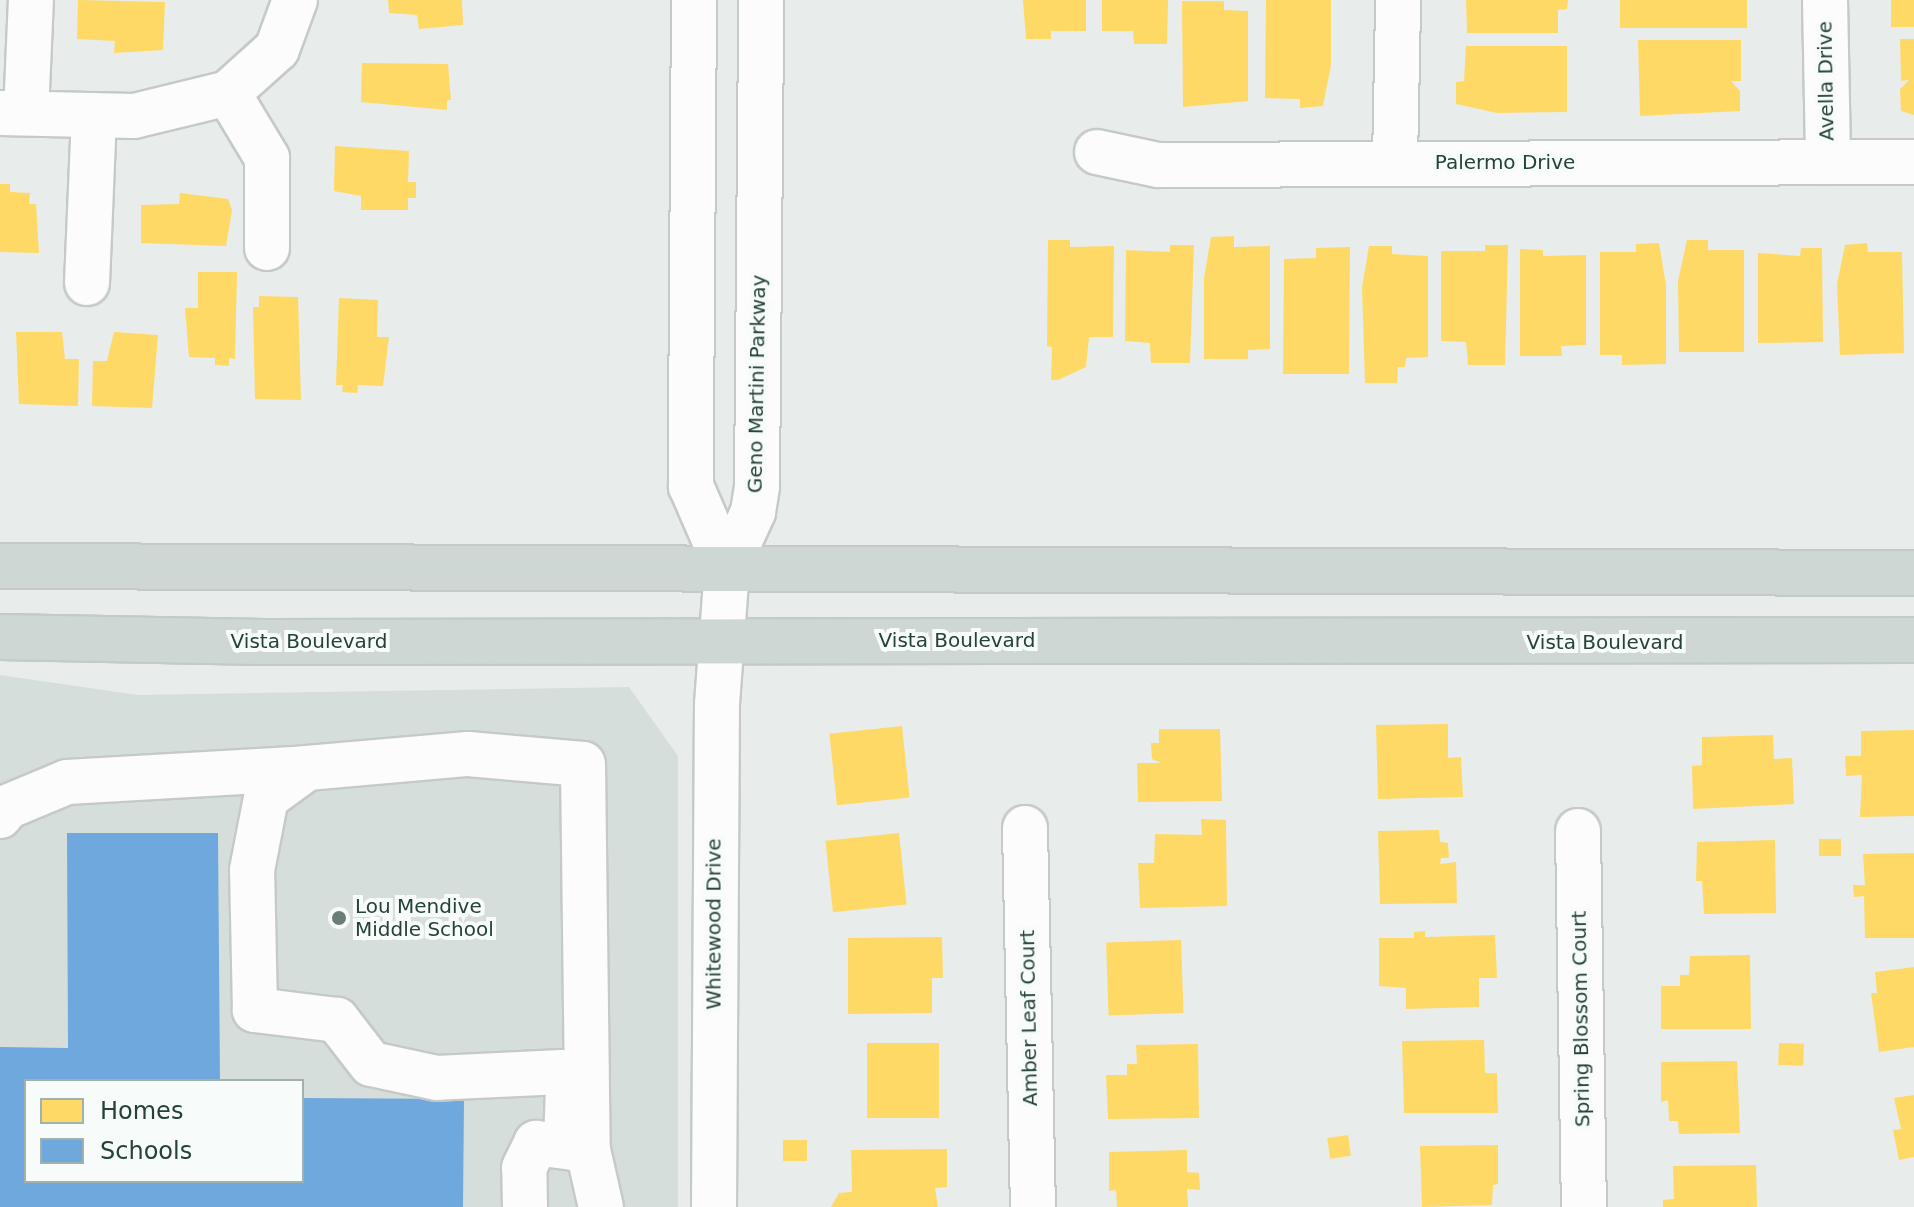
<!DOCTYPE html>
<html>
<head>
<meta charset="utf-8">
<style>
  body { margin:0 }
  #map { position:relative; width:1914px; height:1207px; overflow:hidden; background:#e8edeb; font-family:"DejaVu Sans",sans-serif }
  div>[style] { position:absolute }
  .built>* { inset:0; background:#d6dedb }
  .homes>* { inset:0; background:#ffd966; transform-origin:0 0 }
  .schools>* { inset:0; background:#6fa8dc }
  .roads { filter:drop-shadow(2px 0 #c5cac8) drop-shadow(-2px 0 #c5cac8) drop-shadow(0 2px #c5cac8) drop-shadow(0 -2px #c5cac8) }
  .minor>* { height:44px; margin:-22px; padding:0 22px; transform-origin:22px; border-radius:22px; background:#fcfcfc }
  .major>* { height:44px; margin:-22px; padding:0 22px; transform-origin:22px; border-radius:22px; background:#cfd7d5 }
  .dots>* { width:22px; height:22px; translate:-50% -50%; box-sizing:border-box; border:4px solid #f7fbf9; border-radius:50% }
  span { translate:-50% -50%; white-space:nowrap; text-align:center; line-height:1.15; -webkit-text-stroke:8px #f7fbf9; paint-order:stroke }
  .street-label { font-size:20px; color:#24423a }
  .poi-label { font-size:20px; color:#24423a }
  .left { translate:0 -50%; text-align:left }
  .legend { position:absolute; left:24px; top:1079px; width:280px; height:104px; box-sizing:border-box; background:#f7fbf9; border:2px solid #a3b1ad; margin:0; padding:10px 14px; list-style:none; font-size:24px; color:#24423a }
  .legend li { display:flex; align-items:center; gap:16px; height:40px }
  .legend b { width:40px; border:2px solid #a3b1ad }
</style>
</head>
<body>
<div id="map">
  <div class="built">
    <i style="clip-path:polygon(evenodd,0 675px,138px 695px,629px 687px,678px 756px,678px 1207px,0 1207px,0 675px,26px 1081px,302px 1081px,302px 1181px,26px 1181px,26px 1081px)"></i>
  </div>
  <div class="homes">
    <i style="clip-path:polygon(78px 0,165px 2px,163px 50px,114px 53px,115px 41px,77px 39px)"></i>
    <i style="clip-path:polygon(388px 0,462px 0,463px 25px,419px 29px,417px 15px,389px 13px)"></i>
    <i style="clip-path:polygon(1023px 0,1086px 0,1086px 31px,1051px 31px,1051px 39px,1026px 39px)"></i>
    <i style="clip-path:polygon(1102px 0,1168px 0,1167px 44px,1134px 44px,1133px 31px,1102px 31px)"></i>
    <i style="clip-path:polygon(1266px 0,1331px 0,1331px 65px,1323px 106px,1300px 108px,1300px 99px,1265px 98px)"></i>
    <i style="clip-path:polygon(1466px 0,1568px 0,1567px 9px,1558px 10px,1558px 33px,1467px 33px)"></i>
    <i style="left:1620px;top:0;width:127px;height:28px"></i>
    <i style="left:1891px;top:0;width:23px;height:27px"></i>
    <i style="clip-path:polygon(1182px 1px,1224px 1px,1224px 10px,1248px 11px,1248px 101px,1183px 107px)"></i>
    <i style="clip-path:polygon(1900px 39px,1914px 39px,1914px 115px,1901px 111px,1900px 89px,1909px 80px,1901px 81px)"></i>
    <i style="clip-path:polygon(1638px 40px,1741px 40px,1741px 81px,1731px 81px,1740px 91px,1740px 111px,1640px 116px)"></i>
    <i style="clip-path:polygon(1466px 46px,1567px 46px,1567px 112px,1497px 113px,1456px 104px,1456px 82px,1464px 81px)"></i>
    <i style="clip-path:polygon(362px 63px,448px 64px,451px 100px,447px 100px,447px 110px,361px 102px)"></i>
    <i style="clip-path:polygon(335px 146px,409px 151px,408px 182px,416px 182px,416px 198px,408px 198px,408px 210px,361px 210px,361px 196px,334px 191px)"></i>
    <i style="clip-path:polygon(0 184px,10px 184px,10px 192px,30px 193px,29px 204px,36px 204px,39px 253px,0 252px)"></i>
    <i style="clip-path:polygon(180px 193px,228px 199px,232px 210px,226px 246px,141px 243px,141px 205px,179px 204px)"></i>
    <i style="clip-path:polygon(1234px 236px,1234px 247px,1270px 246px,1270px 349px,1248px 350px,1248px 359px,1204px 359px,1204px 278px,1211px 237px)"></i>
    <i style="clip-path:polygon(1048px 240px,1070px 240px,1070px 247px,1114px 246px,1113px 337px,1089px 337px,1086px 367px,1058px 380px,1051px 380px,1052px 347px,1047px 346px)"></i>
    <i style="clip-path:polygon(1687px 240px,1708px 240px,1708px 250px,1744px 250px,1744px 352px,1679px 352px,1678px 281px)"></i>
    <i style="clip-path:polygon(1659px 243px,1666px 285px,1666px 364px,1622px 365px,1622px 355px,1600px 355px,1600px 252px,1636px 252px,1636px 244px)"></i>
    <i style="clip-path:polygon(1867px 243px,1868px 252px,1902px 252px,1904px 353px,1840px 355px,1837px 284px,1845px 245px)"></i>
    <i style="clip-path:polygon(1170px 245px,1194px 245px,1190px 363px,1151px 363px,1150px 343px,1125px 341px,1126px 250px,1170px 252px)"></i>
    <i style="clip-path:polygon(1485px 245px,1508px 245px,1505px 365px,1468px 365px,1466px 342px,1441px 341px,1441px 251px,1485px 251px)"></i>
    <i style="clip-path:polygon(1369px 246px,1392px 246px,1392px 254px,1428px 256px,1428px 357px,1406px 358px,1405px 367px,1398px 367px,1397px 383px,1365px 383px,1362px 287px)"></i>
    <i style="clip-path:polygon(1350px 247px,1349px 374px,1283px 374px,1284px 259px,1316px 258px,1316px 248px)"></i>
    <i style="clip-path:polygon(1801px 248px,1822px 248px,1823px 342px,1758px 343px,1758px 253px,1800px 256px)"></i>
    <i style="clip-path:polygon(1520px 249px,1543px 250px,1543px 256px,1586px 255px,1586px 345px,1561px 346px,1562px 356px,1520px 356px)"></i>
    <i style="clip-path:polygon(198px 272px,237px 272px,235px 359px,229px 358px,229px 366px,215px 365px,215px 358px,189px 357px,185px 308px,198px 308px)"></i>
    <i style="clip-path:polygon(259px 296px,298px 297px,301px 400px,255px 399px,253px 307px,259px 307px)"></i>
    <i style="clip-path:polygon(339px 298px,378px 300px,377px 337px,389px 337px,383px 386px,358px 385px,357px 393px,342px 392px,343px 385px,336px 385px)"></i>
    <i style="clip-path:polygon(16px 332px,62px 332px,65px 359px,79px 359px,78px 406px,19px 404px)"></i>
    <i style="clip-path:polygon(114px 332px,158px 335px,152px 408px,92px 406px,93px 361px,107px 361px)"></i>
    <i style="clip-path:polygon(1448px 724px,1448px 758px,1461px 757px,1463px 797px,1378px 799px,1376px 725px)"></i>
    <i style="left:902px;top:726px;width:72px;height:73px;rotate:84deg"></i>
    <i style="clip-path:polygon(1159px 729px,1220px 729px,1222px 801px,1138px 802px,1137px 763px,1161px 763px,1152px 759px,1151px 743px,1159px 743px)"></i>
    <i style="clip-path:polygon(1914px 730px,1914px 816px,1860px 817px,1862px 775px,1846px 776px,1845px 756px,1861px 756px,1861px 731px)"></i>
    <i style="clip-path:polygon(1773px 735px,1774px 759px,1792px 758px,1794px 804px,1693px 809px,1692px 766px,1702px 765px,1702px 737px)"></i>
    <i style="clip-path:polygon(1201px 819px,1226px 820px,1227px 906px,1140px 908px,1138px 863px,1154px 863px,1155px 834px,1202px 835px)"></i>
    <i style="clip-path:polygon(1439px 830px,1440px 842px,1448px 843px,1449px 858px,1441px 858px,1440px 864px,1456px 862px,1457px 903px,1380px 904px,1378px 831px)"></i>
    <i style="left:899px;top:833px;width:72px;height:74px;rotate:84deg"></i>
    <i style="left:1819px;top:839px;width:22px;height:17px"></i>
    <i style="clip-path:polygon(1775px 840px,1776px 913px,1704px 914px,1702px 881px,1696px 881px,1697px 842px)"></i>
    <i style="clip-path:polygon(1914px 853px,1914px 938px,1865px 938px,1864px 896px,1854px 897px,1853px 885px,1865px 885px,1863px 854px)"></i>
    <i style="clip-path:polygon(1425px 931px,1425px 937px,1495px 935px,1497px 978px,1479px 978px,1479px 1007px,1406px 1009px,1406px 988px,1379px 986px,1379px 938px,1414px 938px,1414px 932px)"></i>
    <i style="clip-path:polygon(942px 937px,943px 978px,932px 978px,932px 1013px,848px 1014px,848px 938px)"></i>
    <i style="left:1181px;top:940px;width:73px;height:75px;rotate:88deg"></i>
    <i style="clip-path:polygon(1750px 955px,1751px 1029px,1661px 1029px,1661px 986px,1680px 986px,1680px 975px,1689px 975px,1690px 956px)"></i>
    <i style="clip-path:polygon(1914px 967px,1914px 1047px,1879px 1052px,1871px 993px,1877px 993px,1875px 972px)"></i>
    <i style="clip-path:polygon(1484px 1040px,1485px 1073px,1497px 1073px,1498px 1113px,1404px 1113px,1402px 1041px)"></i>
    <i style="left:867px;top:1043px;width:72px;height:75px"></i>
    <i style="left:1779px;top:1043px;width:25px;height:22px;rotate:2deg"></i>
    <i style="clip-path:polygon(1198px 1044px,1199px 1118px,1108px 1119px,1106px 1075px,1127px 1075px,1127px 1064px,1137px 1064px,1136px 1045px)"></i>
    <i style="clip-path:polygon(1737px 1061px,1740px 1133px,1679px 1134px,1678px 1121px,1669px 1121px,1668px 1100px,1661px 1102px,1661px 1062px)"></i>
    <i style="clip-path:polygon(1914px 1095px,1914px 1157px,1899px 1160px,1893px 1130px,1901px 1129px,1894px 1098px)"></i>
    <i style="left:1348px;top:1135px;width:21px;height:21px;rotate:82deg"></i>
    <i style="left:783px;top:1140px;width:24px;height:21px"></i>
    <i style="clip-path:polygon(1498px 1145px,1498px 1184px,1493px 1185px,1492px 1205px,1422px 1207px,1420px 1146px)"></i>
    <i style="clip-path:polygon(947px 1149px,947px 1187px,935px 1188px,938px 1207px,831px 1207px,839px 1193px,852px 1192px,851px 1150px)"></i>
    <i style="clip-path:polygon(1187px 1150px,1187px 1172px,1199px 1173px,1200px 1190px,1187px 1189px,1188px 1207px,1117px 1207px,1116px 1190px,1109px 1191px,1109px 1152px)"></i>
    <i style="clip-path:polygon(1756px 1165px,1757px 1207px,1663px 1207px,1663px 1200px,1674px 1199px,1673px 1166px)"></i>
  </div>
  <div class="schools">
    <i style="clip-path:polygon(67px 833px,218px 833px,220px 1081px,26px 1081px,26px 1181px,302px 1181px,302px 1098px,464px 1099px,463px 1207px,0 1207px,0 1047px,68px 1048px)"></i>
  </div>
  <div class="roads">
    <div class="minor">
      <i style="left:694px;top:0;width:486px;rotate:90.4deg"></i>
      <i style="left:691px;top:486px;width:90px;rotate:66.6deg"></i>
      <i style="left:1825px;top:0;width:162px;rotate:88.9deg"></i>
      <i style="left:228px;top:93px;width:76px;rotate:59deg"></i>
      <i style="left:267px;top:158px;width:90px;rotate:90deg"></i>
      <i style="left:0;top:113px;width:134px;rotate:1.3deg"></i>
      <i style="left:134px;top:116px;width:97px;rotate:-13.7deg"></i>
      <i style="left:228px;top:93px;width:66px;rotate:-41.9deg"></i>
      <i style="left:277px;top:49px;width:52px;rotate:-69.8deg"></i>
      <i style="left:26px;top:113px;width:113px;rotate:-87.5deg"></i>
      <i style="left:1097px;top:152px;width:62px;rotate:12deg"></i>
      <i style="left:1158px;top:165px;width:756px;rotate:-0.23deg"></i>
      <i style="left:1395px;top:162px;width:162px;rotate:-88.9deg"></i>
      <i style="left:87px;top:283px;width:168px;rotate:-87.6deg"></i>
      <i style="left:0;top:816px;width:11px;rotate:-52deg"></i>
      <i style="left:7px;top:807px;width:65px;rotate:-22.6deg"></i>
      <i style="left:67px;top:782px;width:240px;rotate:-3.3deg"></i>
      <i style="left:1025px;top:828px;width:379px;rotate:88.8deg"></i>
      <i style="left:1578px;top:831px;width:376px;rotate:89.1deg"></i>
      <i style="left:566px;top:1144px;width:56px;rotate:-88deg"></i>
      <i style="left:568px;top:1088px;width:17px;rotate:-111deg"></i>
      <i style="left:562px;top:1072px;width:125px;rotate:177.3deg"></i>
      <i style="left:437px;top:1078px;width:67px;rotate:-168deg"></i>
      <i style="left:371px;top:1064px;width:56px;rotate:-127.7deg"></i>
      <i style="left:337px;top:1020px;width:83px;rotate:-173deg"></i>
      <i style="left:255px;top:1010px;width:140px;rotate:-91.2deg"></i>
      <i style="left:252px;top:870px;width:73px;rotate:-79deg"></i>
      <i style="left:266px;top:798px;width:51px;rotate:-36.2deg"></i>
      <i style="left:307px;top:768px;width:162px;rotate:-5deg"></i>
      <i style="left:468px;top:754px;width:115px;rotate:5deg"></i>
      <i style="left:583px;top:764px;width:386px;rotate:89.3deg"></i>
      <i style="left:525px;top:1207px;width:39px;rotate:-91deg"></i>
      <i style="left:524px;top:1168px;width:28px;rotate:-64deg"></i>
      <i style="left:536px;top:1143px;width:52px;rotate:7.7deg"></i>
      <i style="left:588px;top:1150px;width:58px;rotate:77.2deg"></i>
      <i style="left:714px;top:1207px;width:503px;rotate:-89.66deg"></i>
      <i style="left:717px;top:704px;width:135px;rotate:-85.8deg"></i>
      <i style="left:727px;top:569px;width:63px;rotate:-65.5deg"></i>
      <i style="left:753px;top:512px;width:26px;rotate:-81deg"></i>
      <i style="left:757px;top:486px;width:486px;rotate:-89.5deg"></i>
    </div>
    <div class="major">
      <i style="left:0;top:566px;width:1914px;rotate:0.21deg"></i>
      <i style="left:0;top:637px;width:264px;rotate:1.1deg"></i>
      <i style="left:264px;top:642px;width:1650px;rotate:-0.07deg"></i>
    </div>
  </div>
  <div class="dots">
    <i style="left:339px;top:918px;background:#697e78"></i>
  </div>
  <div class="street-label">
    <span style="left:1826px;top:81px;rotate:-91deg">Avella Drive</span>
    <span style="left:1505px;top:162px">Palermo Drive</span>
    <span style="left:757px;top:384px;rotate:-89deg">Geno Martini Parkway</span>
    <span style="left:957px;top:640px">Vista Boulevard</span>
    <span style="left:309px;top:641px">Vista Boulevard</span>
    <span style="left:1605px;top:642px">Vista Boulevard</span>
    <span style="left:714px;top:924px;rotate:-90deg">Whitewood Drive</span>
    <span style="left:1029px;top:1018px;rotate:-91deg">Amber Leaf Court</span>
    <span style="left:1581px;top:1019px;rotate:-91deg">Spring Blossom Court</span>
  </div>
  <div class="poi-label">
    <span class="left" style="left:355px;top:918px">Lou Mendive<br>Middle School</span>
  </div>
  <ul class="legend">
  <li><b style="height:22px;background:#ffd966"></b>Homes</li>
  <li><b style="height:22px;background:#6fa8dc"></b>Schools</li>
  </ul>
</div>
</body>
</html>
